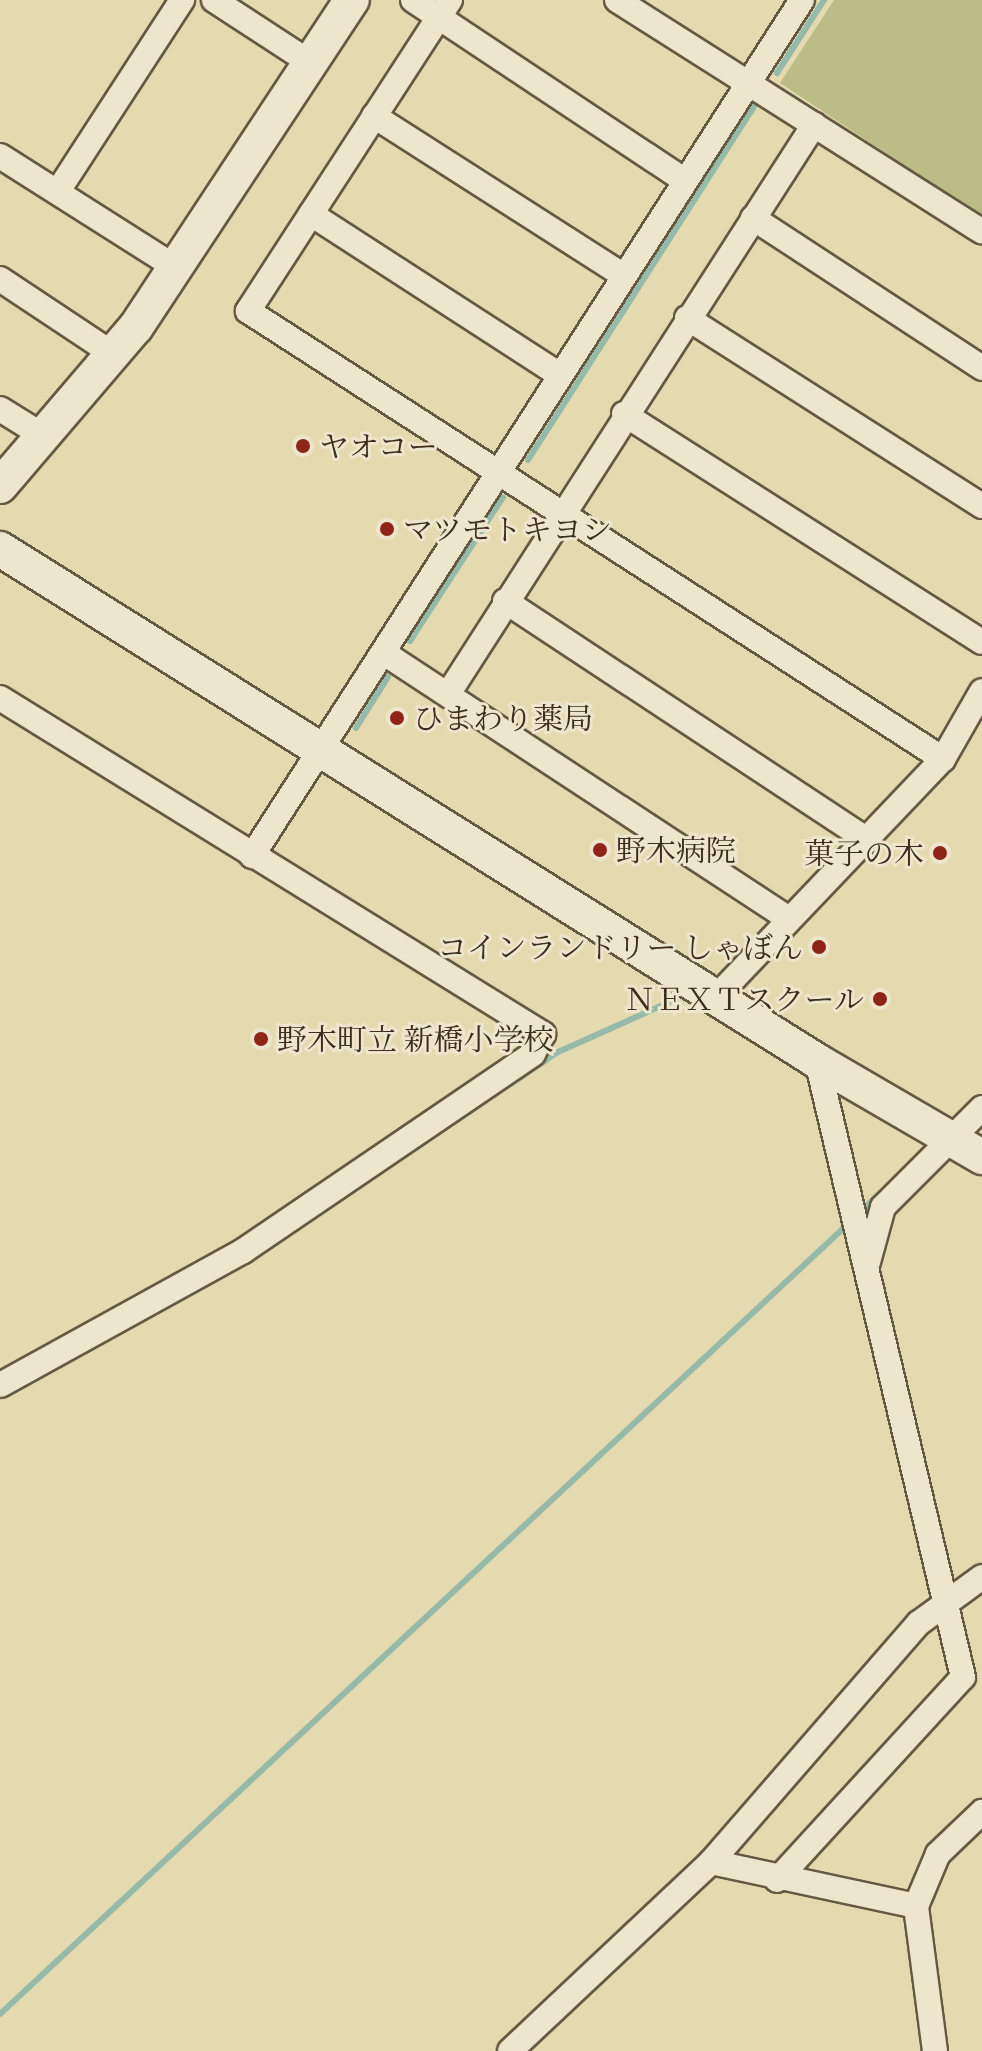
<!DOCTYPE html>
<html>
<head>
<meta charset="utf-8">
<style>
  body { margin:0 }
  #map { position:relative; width:982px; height:2051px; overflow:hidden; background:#e5d9b0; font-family:"Gentium Book Plus","Noto Serif JP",serif }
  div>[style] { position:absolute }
  .green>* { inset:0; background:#bcbd86 }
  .stream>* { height:6px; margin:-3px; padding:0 3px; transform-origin:3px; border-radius:3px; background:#96baa9 }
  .roads { filter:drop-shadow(2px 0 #665942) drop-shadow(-2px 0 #665942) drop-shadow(0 2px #665942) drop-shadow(0 -2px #665942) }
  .street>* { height:24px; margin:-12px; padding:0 12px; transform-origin:12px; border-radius:12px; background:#eee6cc }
  .secondary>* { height:34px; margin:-17px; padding:0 17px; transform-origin:17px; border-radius:17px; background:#eee6cc }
  .dots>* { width:22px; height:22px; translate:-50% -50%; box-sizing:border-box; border:4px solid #eee6cc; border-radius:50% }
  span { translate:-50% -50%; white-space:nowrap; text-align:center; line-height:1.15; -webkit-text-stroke:6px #eee6cc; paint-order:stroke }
  .poi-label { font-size:30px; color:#3c2e1d }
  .left { translate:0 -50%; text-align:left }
  .right { translate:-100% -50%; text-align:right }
</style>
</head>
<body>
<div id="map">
  <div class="green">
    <i style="clip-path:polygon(834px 0,982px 0,982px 217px,780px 83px)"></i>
  </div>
  <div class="stream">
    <i style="left:777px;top:73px;width:87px;rotate:-57.2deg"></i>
    <i style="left:528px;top:460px;width:420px;rotate:-57.4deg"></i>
    <i style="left:410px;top:641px;width:171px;rotate:-57.1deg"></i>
    <i style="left:356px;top:728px;width:60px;rotate:-57.9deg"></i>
    <i style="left:414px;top:1149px;width:174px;rotate:-34deg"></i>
    <i style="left:558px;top:1052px;width:123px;rotate:-24.1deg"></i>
    <i style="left:859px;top:1213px;width:25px;rotate:-43deg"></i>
    <i style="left:0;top:2014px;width:1159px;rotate:-42.97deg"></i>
  </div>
  <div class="roads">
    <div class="street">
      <i style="left:214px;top:0;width:113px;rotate:33.1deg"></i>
      <i style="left:413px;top:0;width:327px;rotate:33.6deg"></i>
      <i style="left:450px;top:0;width:371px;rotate:123deg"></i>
      <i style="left:248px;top:311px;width:827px;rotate:32.81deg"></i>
      <i style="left:617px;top:0;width:432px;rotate:32.4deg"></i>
      <i style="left:374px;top:116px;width:297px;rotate:32.6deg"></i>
      <i style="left:0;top:156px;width:207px;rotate:32.4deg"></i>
      <i style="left:58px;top:191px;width:228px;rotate:-57deg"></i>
      <i style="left:311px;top:214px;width:297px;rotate:32.9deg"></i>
      <i style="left:753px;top:218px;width:274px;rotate:33.2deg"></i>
      <i style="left:0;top:279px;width:136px;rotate:33.6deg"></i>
      <i style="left:687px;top:318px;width:350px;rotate:32.5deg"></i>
      <i style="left:0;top:409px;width:49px;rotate:31.8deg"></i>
      <i style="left:624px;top:414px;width:424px;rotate:32.5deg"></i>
      <i style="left:505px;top:601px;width:435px;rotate:33.4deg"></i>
      <i style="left:387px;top:655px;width:481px;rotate:33.3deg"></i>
      <i style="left:448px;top:694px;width:677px;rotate:-57.25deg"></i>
      <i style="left:0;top:698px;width:639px;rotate:31.75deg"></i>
      <i style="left:543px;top:1034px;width:22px;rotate:117deg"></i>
      <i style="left:533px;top:1054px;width:351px;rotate:145.8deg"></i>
      <i style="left:243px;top:1251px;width:277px;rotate:151.1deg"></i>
      <i style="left:252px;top:856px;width:1017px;rotate:-57.28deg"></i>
      <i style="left:718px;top:995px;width:326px;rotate:-46.4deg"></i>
      <i style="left:943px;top:759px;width:78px;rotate:-60.2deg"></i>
      <i style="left:868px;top:1262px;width:57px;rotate:-74.7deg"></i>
      <i style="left:883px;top:1207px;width:140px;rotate:-45deg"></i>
      <i style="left:711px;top:1862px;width:210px;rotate:12.1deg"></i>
      <i style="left:777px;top:1880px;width:275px;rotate:-47.5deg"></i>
      <i style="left:963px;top:1677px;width:633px;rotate:-103.33deg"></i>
      <i style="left:510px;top:2051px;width:276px;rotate:-43.2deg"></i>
      <i style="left:711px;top:1862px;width:317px;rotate:-49deg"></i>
      <i style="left:919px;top:1623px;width:78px;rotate:-36.1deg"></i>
      <i style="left:935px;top:2051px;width:146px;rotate:-97.5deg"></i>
      <i style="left:916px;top:1906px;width:56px;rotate:-67.1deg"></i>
      <i style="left:938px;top:1854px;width:61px;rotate:-43.7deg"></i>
    </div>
    <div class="secondary">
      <i style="left:0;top:486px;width:209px;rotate:-49.5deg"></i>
      <i style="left:136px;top:327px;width:392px;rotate:-56.6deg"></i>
      <i style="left:0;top:549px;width:964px;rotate:32.07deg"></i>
      <i style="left:817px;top:1061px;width:191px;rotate:30.2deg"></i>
    </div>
  </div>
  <div class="dots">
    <i style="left:303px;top:446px;background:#8f2418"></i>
    <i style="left:387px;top:529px;background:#8f2418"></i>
    <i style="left:397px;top:718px;background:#8f2418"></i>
    <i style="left:600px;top:850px;background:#8f2418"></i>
    <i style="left:940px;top:853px;background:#8f2418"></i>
    <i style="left:819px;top:947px;background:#8f2418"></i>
    <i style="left:880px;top:999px;background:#8f2418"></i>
    <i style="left:261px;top:1039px;background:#8f2418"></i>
  </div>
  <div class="poi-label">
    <span class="left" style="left:319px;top:446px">ヤオコー</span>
    <span class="left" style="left:403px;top:529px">マツモトキヨシ</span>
    <span class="left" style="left:413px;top:718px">ひまわり薬局</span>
    <span class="left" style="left:616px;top:850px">野木病院</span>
    <span class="right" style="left:924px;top:853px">菓子の木</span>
    <span class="right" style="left:803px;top:947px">コインランドリー しゃぼん</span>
    <span class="right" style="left:864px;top:999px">ＮＥＸＴスクール</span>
    <span class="left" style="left:277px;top:1039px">野木町立 新橋小学校</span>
  </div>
</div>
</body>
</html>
